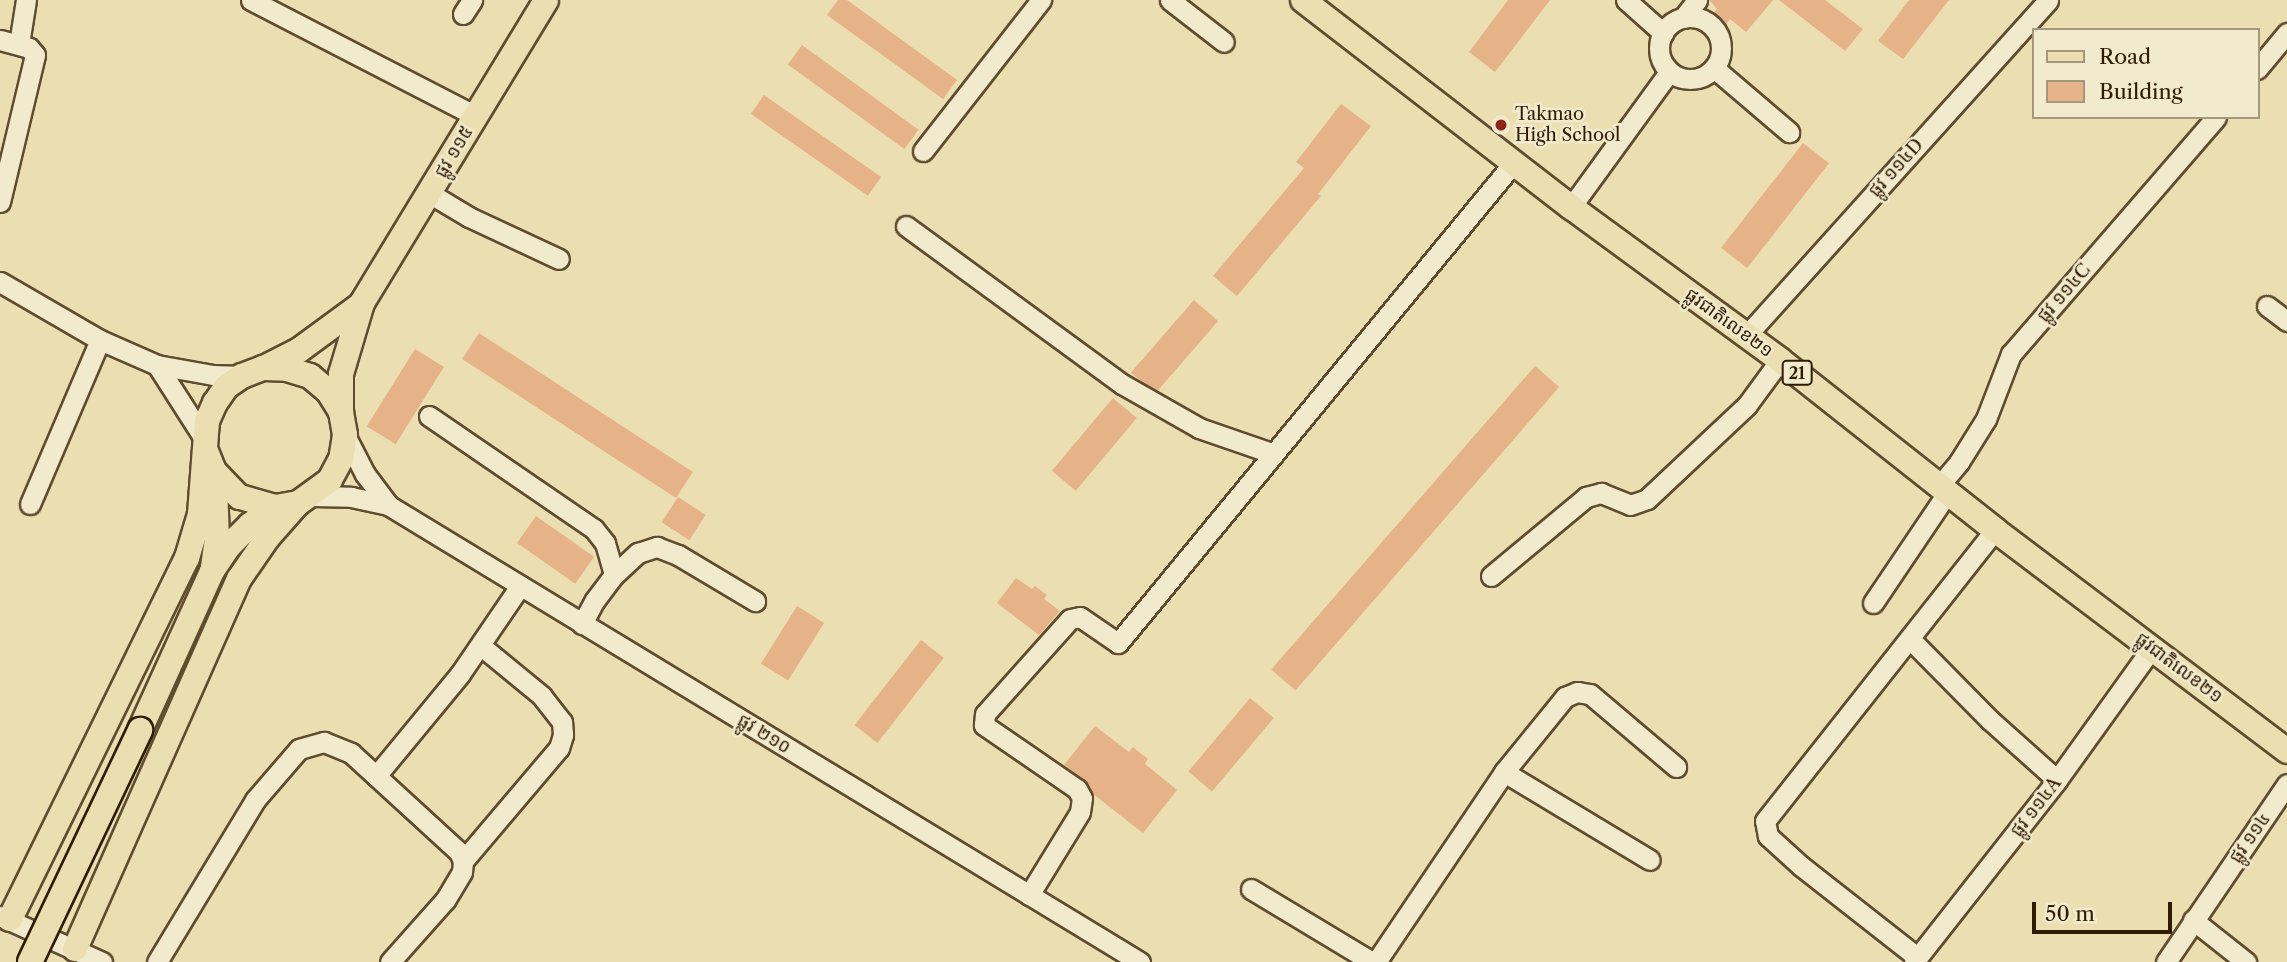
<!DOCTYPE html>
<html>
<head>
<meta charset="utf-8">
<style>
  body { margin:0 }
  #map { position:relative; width:2287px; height:962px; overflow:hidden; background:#ebdfb1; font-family:"Libre Caslon Text","Noto Sans Khmer",serif }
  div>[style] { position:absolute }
  .building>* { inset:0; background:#e6b288; transform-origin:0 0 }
  .roads { filter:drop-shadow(2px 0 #5f4c2e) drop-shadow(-2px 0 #5f4c2e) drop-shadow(0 2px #5f4c2e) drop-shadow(0 -2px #5f4c2e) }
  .minor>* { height:19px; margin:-9.5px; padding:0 9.5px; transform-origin:9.5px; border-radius:9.5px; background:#f2eacc }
  .minor>.ring { margin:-9.5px; padding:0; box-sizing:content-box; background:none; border:19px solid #f2eacc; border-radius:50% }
  .major>* { height:24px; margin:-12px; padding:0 12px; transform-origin:12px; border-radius:12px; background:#ebdfb1 }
  .bridges { filter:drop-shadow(2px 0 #301b03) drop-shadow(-2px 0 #301b03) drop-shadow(0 2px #301b03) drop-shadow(0 -2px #301b03) }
  .major-bridge>* { height:24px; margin:-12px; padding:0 12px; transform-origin:12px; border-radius:12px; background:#ebdfb1 }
  .dots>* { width:19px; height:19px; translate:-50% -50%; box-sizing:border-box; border:4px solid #f2eacc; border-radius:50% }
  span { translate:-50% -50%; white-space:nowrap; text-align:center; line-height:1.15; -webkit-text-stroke:5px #f2eacc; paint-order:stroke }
  .shield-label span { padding:2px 5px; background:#f2eacc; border:2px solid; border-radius:5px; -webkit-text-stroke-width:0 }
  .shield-label { font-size:16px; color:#301b03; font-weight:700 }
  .poi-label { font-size:18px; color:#301b03 }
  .left { translate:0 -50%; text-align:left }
  .street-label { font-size:18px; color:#301b03 }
  .legend { position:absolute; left:2032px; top:28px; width:228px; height:91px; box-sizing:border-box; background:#f2eacc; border:2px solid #a4977c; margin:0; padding:9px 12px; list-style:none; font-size:21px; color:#301b03 }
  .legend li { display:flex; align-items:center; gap:14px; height:35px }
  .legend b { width:35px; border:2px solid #a4977c }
  .scale { position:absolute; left:2032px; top:902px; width:140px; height:32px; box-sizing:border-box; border:4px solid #301b03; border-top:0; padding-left:9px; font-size:21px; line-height:24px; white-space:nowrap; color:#301b03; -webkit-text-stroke:5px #f2eacc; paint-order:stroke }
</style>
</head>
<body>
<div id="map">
  <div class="building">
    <i style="clip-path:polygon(838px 0,847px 0,957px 80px,943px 99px,827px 15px)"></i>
    <i style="clip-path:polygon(1508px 0,1550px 0,1495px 72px,1469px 52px)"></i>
    <i style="clip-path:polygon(1709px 0,1773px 0,1746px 32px,1730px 19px,1722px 30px,1709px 19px,1717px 9px)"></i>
    <i style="clip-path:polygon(1779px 0,1825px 0,1863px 29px,1845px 51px)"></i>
    <i style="clip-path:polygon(1909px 0,1949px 0,1903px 59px,1878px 41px)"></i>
    <i style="left:802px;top:45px;width:144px;height:24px;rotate:36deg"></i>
    <i style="left:764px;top:95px;width:143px;height:23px;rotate:35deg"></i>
    <i style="clip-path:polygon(1341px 104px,1371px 126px,1318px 194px,1321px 196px,1237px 296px,1213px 276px,1304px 168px,1296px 162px)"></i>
    <i style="left:1803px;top:143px;width:33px;height:133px;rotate:38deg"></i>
    <i style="left:1194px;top:300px;width:32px;height:96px;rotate:41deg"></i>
    <i style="left:479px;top:333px;width:255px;height:31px;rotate:33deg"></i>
    <i style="left:415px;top:349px;width:34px;height:91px;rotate:32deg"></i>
    <i style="left:1535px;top:366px;width:32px;height:402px;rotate:41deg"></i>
    <i style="left:1113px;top:398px;width:31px;height:95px;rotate:40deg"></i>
    <i style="left:678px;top:497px;width:33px;height:30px;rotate:33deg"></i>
    <i style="left:536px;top:516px;width:71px;height:33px;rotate:35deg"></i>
    <i style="clip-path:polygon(1016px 578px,1032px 589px,1035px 586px,1047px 595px,1044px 599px,1060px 611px,1039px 635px,997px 603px)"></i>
    <i style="left:797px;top:606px;width:32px;height:68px;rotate:32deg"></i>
    <i style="left:921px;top:640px;width:29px;height:108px;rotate:38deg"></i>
    <i style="left:1250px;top:698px;width:31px;height:96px;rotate:40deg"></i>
    <i style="clip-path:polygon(1095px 726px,1129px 752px,1133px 747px,1148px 759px,1145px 764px,1177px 790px,1143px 833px,1093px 794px,1084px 779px,1064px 765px)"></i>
  </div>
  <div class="roads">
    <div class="minor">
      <i style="left:251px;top:0;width:253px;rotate:27.3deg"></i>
      <i style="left:1170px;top:0;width:68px;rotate:37.9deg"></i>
      <i style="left:1626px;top:0;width:50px;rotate:41.7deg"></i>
      <i style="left:463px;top:14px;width:17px;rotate:-57deg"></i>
      <i class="ring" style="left:1659px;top:17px;width:43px;height:43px"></i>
      <i style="left:1683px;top:18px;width:23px;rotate:-52deg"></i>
      <i style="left:0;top:40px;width:30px;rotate:15deg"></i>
      <i style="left:29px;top:48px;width:9px;rotate:49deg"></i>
      <i style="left:35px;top:55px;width:151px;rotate:103.4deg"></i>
      <i style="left:19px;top:44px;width:45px;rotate:-81deg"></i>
      <i style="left:1714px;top:68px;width:99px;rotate:40.5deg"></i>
      <i style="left:2257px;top:69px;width:47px;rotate:-50.2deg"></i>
      <i style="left:923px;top:151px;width:192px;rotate:-52deg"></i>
      <i style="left:429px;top:193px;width:47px;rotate:31deg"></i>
      <i style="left:469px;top:217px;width:99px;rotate:25deg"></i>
      <i style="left:1571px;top:207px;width:167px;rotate:-54deg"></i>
      <i style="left:906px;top:226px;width:268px;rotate:36.2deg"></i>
      <i style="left:1122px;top:384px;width:89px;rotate:29.7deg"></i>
      <i style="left:1199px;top:428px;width:79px;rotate:19.1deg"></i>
      <i style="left:0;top:282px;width:116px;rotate:30.1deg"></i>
      <i style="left:100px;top:340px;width:62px;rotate:23.7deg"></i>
      <i style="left:157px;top:365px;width:57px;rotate:10.1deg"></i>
      <i style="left:213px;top:375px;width:29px;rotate:2deg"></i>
      <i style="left:2267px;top:306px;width:25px;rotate:37deg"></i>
      <i style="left:1745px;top:337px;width:453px;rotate:-48deg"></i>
      <i style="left:157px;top:365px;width:89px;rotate:57.4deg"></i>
      <i style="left:429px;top:416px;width:200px;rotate:34.4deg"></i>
      <i style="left:594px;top:529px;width:18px;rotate:52deg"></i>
      <i style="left:605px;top:543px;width:33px;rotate:74deg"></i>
      <i style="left:345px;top:435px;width:44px;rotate:62.9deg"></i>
      <i style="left:365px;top:474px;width:39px;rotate:53deg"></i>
      <i style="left:1939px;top:486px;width:31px;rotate:-50deg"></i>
      <i style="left:1959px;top:462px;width:51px;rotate:-57.9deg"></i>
      <i style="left:1986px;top:419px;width:70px;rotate:-69deg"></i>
      <i style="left:2011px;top:354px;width:313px;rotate:-49.1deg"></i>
      <i style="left:312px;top:496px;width:39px;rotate:1deg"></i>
      <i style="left:351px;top:497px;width:38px;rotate:12deg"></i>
      <i style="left:388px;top:505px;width:880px;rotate:31.29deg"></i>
      <i style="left:30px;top:504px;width:178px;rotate:-66.9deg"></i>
      <i style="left:1491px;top:576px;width:124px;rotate:-39.7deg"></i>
      <i style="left:1586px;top:497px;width:16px;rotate:-15deg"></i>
      <i style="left:1601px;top:493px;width:31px;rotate:22deg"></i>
      <i style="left:1630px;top:505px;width:18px;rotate:-19deg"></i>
      <i style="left:1647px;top:499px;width:137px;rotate:-43.2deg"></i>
      <i style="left:1747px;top:405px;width:56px;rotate:-53.7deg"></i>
      <i style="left:1873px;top:603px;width:134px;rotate:-56deg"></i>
      <i style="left:582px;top:624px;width:27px;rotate:-62deg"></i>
      <i style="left:595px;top:600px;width:31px;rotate:-53deg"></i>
      <i style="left:614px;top:575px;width:33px;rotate:-43deg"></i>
      <i style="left:638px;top:553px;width:20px;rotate:-18deg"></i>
      <i style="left:657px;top:547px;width:22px;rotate:21deg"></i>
      <i style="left:678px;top:555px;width:90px;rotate:30.9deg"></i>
      <i style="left:1910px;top:639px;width:114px;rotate:45.4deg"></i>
      <i style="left:1990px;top:720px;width:90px;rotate:41.8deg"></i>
      <i style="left:1504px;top:772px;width:170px;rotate:31.1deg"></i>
      <i style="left:376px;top:776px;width:132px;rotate:-50.5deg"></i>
      <i style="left:460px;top:674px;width:107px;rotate:-55.7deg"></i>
      <i style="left:463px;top:861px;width:148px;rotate:-49.7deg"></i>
      <i style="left:559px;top:748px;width:14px;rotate:-73deg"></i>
      <i style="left:563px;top:735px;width:13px;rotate:-94deg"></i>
      <i style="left:562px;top:722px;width:33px;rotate:-128deg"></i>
      <i style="left:542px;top:696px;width:80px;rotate:-140.6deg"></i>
      <i style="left:1251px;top:889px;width:141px;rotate:31.1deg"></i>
      <i style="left:1029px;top:895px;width:97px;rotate:-58.4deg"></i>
      <i style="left:1080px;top:812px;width:14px;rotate:-82deg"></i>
      <i style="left:1082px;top:798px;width:10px;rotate:-119deg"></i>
      <i style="left:1077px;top:789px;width:113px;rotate:-145.5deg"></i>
      <i style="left:984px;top:725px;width:11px;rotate:-85deg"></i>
      <i style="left:985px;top:714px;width:127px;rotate:-48.2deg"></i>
      <i style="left:1070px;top:619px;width:10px;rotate:-11deg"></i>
      <i style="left:1080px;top:617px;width:46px;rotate:34.4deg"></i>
      <i style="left:1118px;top:643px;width:624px;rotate:-50.52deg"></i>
      <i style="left:0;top:916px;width:112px;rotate:24.3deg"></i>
      <i style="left:2193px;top:920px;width:68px;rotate:38.4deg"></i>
      <i style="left:1917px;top:957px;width:147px;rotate:-141.9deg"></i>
      <i style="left:1801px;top:866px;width:45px;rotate:-137.7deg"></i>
      <i style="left:1768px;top:836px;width:15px;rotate:-101deg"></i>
      <i style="left:1765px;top:821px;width:371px;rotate:-51.7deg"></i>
      <i style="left:157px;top:962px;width:189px;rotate:-58.8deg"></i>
      <i style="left:255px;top:800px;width:67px;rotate:-49.2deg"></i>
      <i style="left:299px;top:749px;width:26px;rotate:-16deg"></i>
      <i style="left:324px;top:742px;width:29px;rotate:22deg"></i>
      <i style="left:351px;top:753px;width:147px;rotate:42.5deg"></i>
      <i style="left:459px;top:852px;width:10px;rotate:66deg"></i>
      <i style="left:463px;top:861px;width:11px;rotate:95deg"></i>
      <i style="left:462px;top:872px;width:33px;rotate:121deg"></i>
      <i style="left:445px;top:900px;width:83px;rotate:131.6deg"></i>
      <i style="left:1376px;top:962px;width:229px;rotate:-56deg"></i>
      <i style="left:1504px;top:772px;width:97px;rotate:-50.9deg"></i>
      <i style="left:1565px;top:697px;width:13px;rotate:-23deg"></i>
      <i style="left:1577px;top:692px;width:13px;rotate:9deg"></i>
      <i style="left:1590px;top:694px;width:113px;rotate:40.3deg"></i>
      <i style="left:1914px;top:962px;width:231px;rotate:-51.8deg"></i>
      <i style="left:2057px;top:780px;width:163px;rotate:-54.3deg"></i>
      <i style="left:2166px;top:962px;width:215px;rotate:-55.8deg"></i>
    </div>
    <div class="major">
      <i style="left:1303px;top:0;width:339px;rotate:37.7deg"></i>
      <i style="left:1571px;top:207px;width:259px;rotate:36.2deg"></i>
      <i style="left:1780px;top:360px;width:274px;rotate:38.3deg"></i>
      <i style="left:1995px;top:530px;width:366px;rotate:37.1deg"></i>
      <i style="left:264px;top:368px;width:38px;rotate:-27deg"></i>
      <i style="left:298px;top:351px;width:79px;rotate:-36.3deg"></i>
      <i style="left:341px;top:412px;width:38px;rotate:-90deg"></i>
      <i style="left:341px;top:374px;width:74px;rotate:-73.5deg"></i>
      <i style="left:362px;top:303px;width:354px;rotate:-58.7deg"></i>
      <i style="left:213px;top:567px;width:29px;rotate:-82deg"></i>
      <i style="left:217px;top:538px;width:53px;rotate:-92.2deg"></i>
      <i style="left:140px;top:730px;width:175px;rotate:-65.6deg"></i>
      <i style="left:212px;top:571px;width:30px;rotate:-56deg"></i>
      <i style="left:229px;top:546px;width:30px;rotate:-45deg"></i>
      <i style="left:250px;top:525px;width:31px;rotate:-36deg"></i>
      <i style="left:10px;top:919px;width:402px;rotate:-63.9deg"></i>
      <i style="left:187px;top:558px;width:46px;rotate:-73.5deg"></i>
      <i style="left:200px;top:514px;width:93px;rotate:-85.7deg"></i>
      <i style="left:207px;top:421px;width:20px;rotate:-66deg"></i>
      <i style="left:215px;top:403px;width:19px;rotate:-55deg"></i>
      <i style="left:226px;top:387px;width:19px;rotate:-35deg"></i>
      <i style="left:242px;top:376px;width:22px;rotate:-21deg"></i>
      <i style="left:263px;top:368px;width:24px;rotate:2deg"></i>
      <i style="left:287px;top:369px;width:24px;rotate:17deg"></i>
      <i style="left:310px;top:376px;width:23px;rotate:40deg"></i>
      <i style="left:328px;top:391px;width:25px;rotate:58deg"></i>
      <i style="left:341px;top:412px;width:23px;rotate:80deg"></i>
      <i style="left:345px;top:435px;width:24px;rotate:99deg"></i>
      <i style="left:341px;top:459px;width:24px;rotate:118deg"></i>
      <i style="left:330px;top:480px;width:39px;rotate:144deg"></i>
      <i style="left:298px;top:503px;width:23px;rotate:170deg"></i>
      <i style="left:275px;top:507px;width:37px;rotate:-164deg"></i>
      <i style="left:239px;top:497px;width:36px;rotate:-134deg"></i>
      <i style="left:214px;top:471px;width:22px;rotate:-112deg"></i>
      <i style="left:75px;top:949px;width:405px;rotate:-66.1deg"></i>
      <i style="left:239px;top:579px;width:51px;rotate:-55.4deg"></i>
      <i style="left:268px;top:537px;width:45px;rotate:-48.6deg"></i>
    </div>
  </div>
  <div class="bridges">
    <div class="major-bridge">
      <i style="left:30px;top:962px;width:257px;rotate:-64.6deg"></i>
    </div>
  </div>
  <div class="dots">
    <i style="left:1501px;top:125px;background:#8f2418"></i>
  </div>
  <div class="shield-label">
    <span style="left:1797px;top:373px">21</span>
  </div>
  <div class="poi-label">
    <span class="left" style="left:1515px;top:125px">Takmao<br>High School</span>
  </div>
  <div class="street-label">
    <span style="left:454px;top:152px;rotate:-59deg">ផ្លូវ ១១៥</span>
    <span style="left:1896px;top:168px;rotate:-48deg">ផ្លូវ ១១៤D</span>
    <span style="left:2064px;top:293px;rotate:-49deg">ផ្លូវ ១១៤C</span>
    <span style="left:1729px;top:323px;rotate:36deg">ផ្លូវជាតិលេខ២១</span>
    <span style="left:2179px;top:668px;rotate:37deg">ផ្លូវជាតិលេខ២១</span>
    <span style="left:764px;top:734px;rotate:31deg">ផ្លូវ ២១០</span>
    <span style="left:2036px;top:807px;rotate:-52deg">ផ្លូវ ១១៤A</span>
    <span style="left:2250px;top:838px;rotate:-55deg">ផ្លូវ ១១៤</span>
  </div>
  <ul class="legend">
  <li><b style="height:9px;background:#ebdfb1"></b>Road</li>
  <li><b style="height:19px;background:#e6b288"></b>Building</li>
  </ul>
  <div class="scale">50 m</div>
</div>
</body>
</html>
